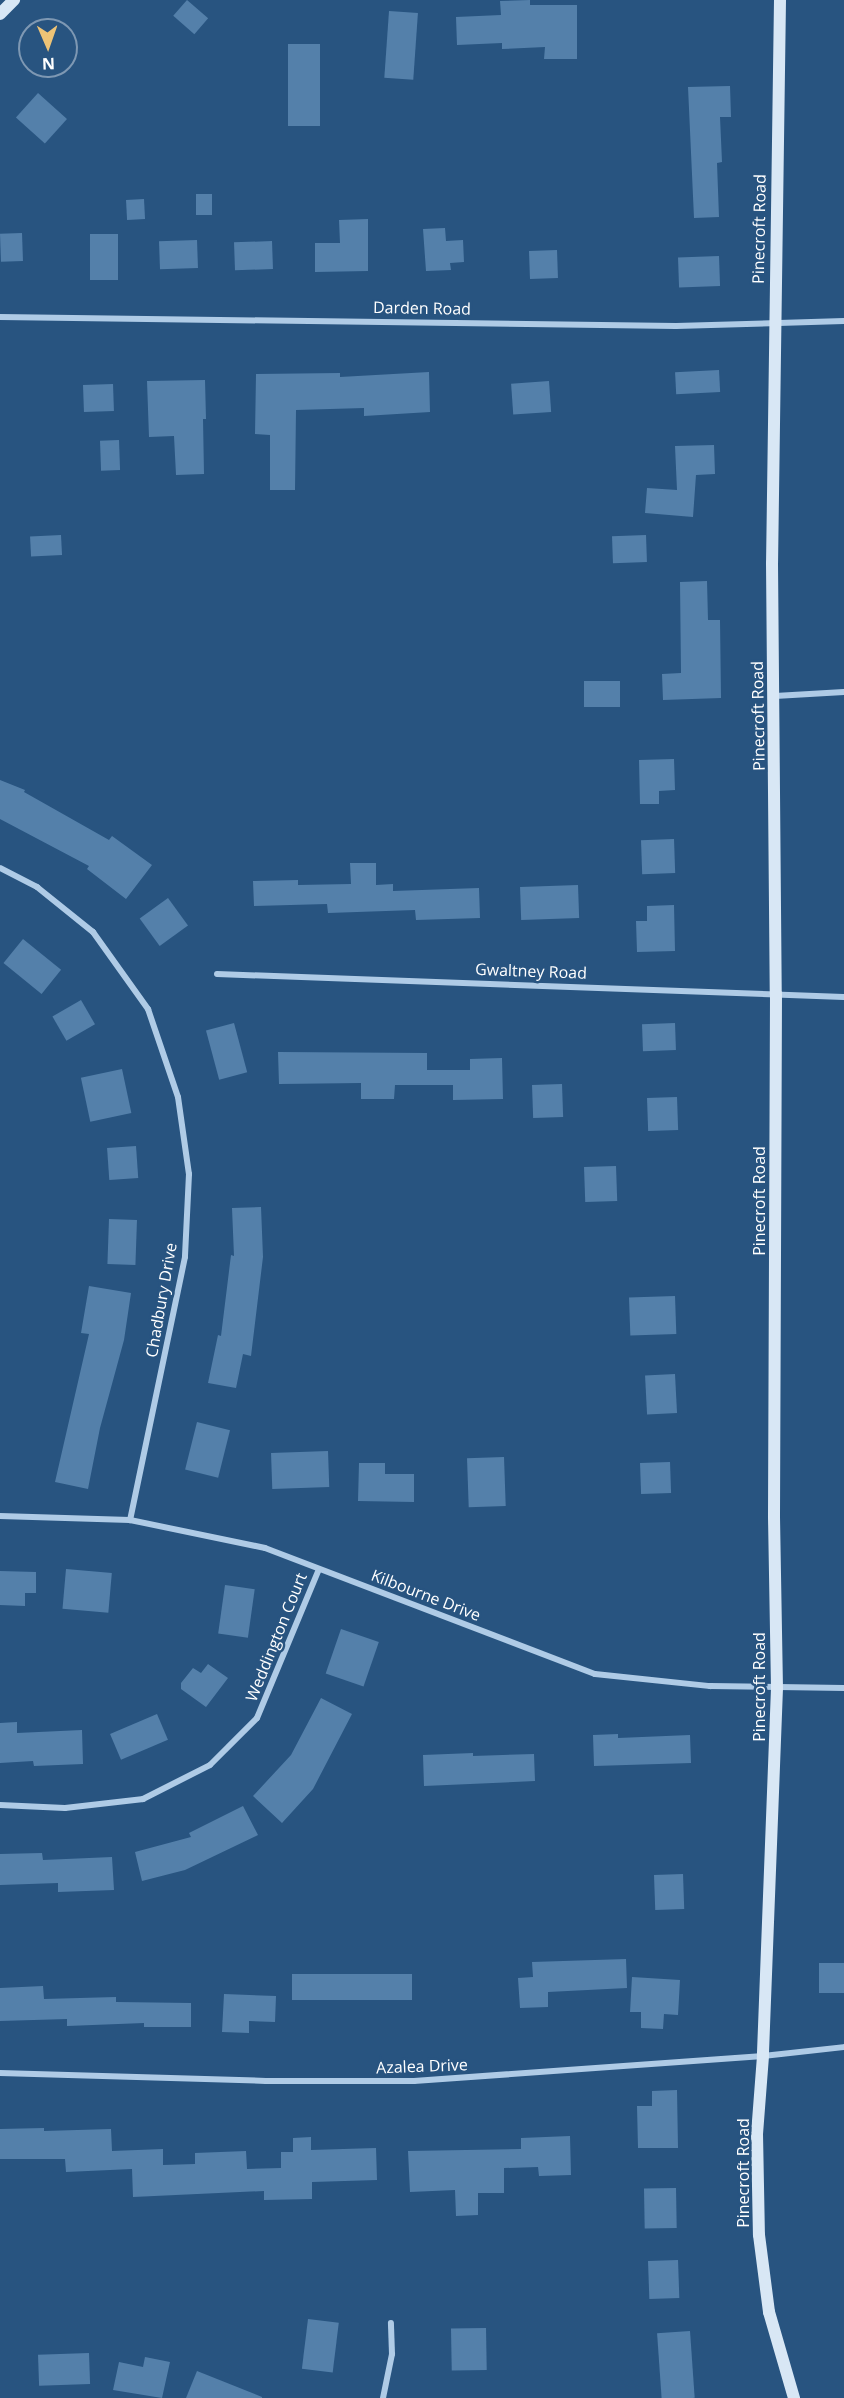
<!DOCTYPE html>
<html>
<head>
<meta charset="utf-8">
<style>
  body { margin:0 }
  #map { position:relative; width:844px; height:2398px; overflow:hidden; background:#285480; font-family:"Open Sans",sans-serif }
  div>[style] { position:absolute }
  .building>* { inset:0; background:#5480aa; transform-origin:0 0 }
  .street>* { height:6px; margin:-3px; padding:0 3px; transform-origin:3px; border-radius:3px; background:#afcbe6 }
  .secondary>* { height:12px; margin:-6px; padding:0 6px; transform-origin:6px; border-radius:6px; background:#d8e7f5 }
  span { translate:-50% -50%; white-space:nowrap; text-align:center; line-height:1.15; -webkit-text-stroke:5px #285480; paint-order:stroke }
  .street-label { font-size:16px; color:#fff }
  .north { position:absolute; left:18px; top:18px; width:60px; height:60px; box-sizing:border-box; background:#285480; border:2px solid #7e98b3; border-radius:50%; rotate:178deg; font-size:16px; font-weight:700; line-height:24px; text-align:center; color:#fff }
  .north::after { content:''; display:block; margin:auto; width:21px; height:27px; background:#edc376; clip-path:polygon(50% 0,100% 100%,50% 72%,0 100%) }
</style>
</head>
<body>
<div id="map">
  <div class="building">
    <i style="left:187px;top:0;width:28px;height:21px;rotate:41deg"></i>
    <i style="clip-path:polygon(530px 0,530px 5px,577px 5px,577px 59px,544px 59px,545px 47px,502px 49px,502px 43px,457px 45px,456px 17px,501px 15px,500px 1px)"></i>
    <i style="left:389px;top:11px;width:29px;height:67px;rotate:4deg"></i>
    <i style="left:320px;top:44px;width:82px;height:32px;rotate:90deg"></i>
    <i style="clip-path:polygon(730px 86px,731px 117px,720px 117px,722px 162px,717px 163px,719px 217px,694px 218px,688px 87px)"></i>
    <i style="left:38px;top:93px;width:39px;height:33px;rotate:42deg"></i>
    <i style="left:196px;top:194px;width:16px;height:21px"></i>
    <i style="left:144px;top:199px;width:20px;height:18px;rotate:87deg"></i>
    <i style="clip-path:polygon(368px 219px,368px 271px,315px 272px,315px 243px,340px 243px,339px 220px)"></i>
    <i style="clip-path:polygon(445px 228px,446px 241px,463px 240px,464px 262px,450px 263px,451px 270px,426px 271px,423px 229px)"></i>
    <i style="left:22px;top:233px;width:28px;height:22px;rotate:88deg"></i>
    <i style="left:90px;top:234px;width:28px;height:46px"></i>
    <i style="left:197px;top:240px;width:28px;height:38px;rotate:88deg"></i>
    <i style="left:272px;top:241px;width:28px;height:38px;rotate:88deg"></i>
    <i style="left:557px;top:250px;width:28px;height:28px;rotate:88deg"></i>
    <i style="left:719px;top:256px;width:30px;height:41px;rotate:88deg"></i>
    <i style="left:719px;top:370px;width:22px;height:44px;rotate:87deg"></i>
    <i style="clip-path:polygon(429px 372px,430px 412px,364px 416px,364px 408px,296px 410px,295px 490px,270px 490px,270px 435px,255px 434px,256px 374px,340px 373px,340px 377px)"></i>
    <i style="clip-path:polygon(205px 380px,206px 419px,203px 419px,204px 474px,176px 475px,174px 436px,149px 437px,147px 381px)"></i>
    <i style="left:549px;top:381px;width:31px;height:38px;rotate:86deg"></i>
    <i style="left:113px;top:384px;width:27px;height:30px;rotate:88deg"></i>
    <i style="left:119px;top:440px;width:30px;height:19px;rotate:88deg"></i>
    <i style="clip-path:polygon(714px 445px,715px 474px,696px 475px,693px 517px,645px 513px,647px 488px,677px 490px,675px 446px)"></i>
    <i style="left:61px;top:535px;width:20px;height:31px;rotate:87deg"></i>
    <i style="left:646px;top:535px;width:27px;height:34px;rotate:88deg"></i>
    <i style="clip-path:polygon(707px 581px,708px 620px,720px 620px,721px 698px,663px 700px,662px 674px,681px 673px,680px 582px)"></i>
    <i style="left:620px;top:681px;width:26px;height:36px;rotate:90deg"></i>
    <i style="clip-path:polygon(674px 759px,675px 790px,659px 791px,659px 804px,640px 804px,639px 760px)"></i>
    <i style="clip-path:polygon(0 780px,25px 790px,24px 792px,109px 840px,112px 836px,152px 865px,126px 899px,87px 869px,89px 866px,0 819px)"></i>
    <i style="left:674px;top:839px;width:34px;height:33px;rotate:88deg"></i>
    <i style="clip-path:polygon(350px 863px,376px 863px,376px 885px,393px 884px,393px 891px,479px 888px,480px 918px,416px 920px,415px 910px,328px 913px,327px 904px,254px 906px,253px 881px,298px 880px,298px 885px,351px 884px)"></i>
    <i style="left:578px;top:885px;width:33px;height:58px;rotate:88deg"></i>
    <i style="left:168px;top:898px;width:34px;height:35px;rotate:54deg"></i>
    <i style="clip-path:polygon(674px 905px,675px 951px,637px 952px,636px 921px,647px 921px,647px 906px)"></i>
    <i style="left:23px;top:939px;width:49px;height:31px;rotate:39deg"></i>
    <i style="left:81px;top:1000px;width:28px;height:33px;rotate:60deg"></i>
    <i style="left:234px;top:1023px;width:51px;height:29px;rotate:75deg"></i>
    <i style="left:675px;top:1023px;width:27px;height:33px;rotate:88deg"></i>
    <i style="clip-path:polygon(278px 1052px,427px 1053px,427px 1070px,470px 1070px,470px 1059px,502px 1058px,503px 1099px,453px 1100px,453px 1085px,395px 1085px,394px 1099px,361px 1099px,361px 1083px,279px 1084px)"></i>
    <i style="left:122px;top:1069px;width:45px;height:42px;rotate:78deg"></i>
    <i style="left:562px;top:1084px;width:33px;height:30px;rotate:88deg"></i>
    <i style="left:677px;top:1097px;width:33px;height:30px;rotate:88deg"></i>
    <i style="left:136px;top:1146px;width:32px;height:29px;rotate:86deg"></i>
    <i style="left:616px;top:1166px;width:35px;height:32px;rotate:88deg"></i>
    <i style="clip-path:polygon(261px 1207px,263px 1257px,251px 1356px,243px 1354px,236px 1388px,208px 1383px,218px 1335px,221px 1336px,231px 1255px,234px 1256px,232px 1208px)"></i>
    <i style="left:109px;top:1219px;width:28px;height:45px;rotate:2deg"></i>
    <i style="clip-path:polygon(89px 1286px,131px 1293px,124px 1340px,100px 1428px,88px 1489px,55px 1482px,89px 1334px,81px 1333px)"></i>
    <i style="left:675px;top:1296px;width:38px;height:46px;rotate:88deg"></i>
    <i style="left:675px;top:1374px;width:39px;height:30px;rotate:87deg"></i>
    <i style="left:197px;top:1422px;width:34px;height:49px;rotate:14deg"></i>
    <i style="left:328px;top:1451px;width:36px;height:57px;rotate:88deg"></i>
    <i style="left:504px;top:1457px;width:49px;height:37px;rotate:88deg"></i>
    <i style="left:670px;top:1462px;width:31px;height:30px;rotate:88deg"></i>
    <i style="clip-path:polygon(359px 1463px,385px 1463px,385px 1474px,414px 1474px,414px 1502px,358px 1501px)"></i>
    <i style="left:66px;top:1569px;width:46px;height:40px;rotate:5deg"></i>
    <i style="clip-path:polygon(0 1571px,36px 1572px,36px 1593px,25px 1593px,25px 1606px,0 1605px)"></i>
    <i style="left:225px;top:1585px;width:30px;height:49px;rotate:8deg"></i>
    <i style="left:341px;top:1629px;width:40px;height:47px;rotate:19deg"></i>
    <i style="clip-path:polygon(208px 1664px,228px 1678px,206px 1707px,181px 1689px,181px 1683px,193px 1668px,201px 1673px)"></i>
    <i style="clip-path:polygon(321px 1698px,352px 1714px,313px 1789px,282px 1823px,253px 1796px,291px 1755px)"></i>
    <i style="left:157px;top:1714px;width:28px;height:51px;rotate:67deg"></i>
    <i style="clip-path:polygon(17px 1722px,17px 1733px,82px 1730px,83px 1764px,34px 1766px,33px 1761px,0 1763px,0 1723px)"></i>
    <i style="clip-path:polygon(618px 1734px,618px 1738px,690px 1735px,691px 1763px,594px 1766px,593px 1735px)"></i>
    <i style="clip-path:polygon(473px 1753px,473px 1756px,534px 1754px,535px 1781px,424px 1786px,423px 1755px)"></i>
    <i style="clip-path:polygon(243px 1806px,258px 1835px,185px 1870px,142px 1881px,135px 1852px,191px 1837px,189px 1833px)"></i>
    <i style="clip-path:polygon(42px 1853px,43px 1860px,112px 1857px,114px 1890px,58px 1892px,58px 1883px,0 1885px,0 1854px)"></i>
    <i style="left:683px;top:1874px;width:35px;height:29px;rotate:88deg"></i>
    <i style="clip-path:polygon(626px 1959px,627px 1988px,548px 1992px,548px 2007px,520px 2008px,518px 1978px,533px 1977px,532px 1962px)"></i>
    <i style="left:844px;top:1963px;width:30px;height:25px;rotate:90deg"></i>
    <i style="left:412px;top:1974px;width:26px;height:120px;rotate:90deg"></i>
    <i style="clip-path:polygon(632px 1977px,680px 1980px,678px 2015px,664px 2014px,663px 2029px,641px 2028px,641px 2012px,630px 2012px)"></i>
    <i style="clip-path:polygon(43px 1986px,44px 1999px,116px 1997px,116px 2002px,191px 2003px,191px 2027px,144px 2027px,144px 2023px,67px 2026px,67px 2019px,0 2021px,0 1988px)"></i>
    <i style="clip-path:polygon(224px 1994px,276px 1996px,275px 2022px,249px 2021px,249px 2033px,222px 2032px)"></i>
    <i style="clip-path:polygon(677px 2090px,678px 2148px,638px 2148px,637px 2106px,652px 2106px,652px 2091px)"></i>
    <i style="clip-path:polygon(44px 2128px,44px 2131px,111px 2129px,112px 2151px,163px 2149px,163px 2165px,195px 2164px,195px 2153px,246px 2151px,247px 2169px,281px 2168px,281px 2152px,293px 2152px,293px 2138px,311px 2137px,311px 2150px,376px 2148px,377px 2180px,312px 2182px,312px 2199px,264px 2200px,264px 2191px,133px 2197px,132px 2169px,66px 2172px,65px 2159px,0 2159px,0 2129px)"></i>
    <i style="clip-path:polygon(570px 2136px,571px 2175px,539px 2176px,538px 2167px,504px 2168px,504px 2193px,478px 2193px,478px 2215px,456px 2216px,455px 2190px,410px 2192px,408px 2151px,521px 2149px,521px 2138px)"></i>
    <i style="left:676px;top:2188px;width:40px;height:32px;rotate:89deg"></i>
    <i style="left:678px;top:2260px;width:38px;height:30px;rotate:88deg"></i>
    <i style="left:308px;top:2319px;width:31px;height:50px;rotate:7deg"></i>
    <i style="left:486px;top:2328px;width:42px;height:35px;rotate:89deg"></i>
    <i style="left:690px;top:2331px;width:67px;height:33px;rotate:86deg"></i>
    <i style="left:89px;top:2353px;width:31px;height:51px;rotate:88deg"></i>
    <i style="clip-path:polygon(145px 2357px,170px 2362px,162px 2398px,113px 2390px,119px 2362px,143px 2367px)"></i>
    <i style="clip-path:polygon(197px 2371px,262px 2397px,262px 2398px,186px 2398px)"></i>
  </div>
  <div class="street">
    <i style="left:0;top:317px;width:676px;rotate:0.76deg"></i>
    <i style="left:676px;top:326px;width:168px;rotate:-1.7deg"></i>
    <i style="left:775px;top:696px;width:69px;rotate:-3.3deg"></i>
    <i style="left:0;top:868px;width:42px;rotate:27.2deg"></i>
    <i style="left:37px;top:887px;width:72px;rotate:38.8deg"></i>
    <i style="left:93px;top:932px;width:95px;rotate:54.5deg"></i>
    <i style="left:148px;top:1009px;width:93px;rotate:71.2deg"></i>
    <i style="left:178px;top:1097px;width:78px;rotate:81.9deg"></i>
    <i style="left:189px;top:1174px;width:83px;rotate:92.8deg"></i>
    <i style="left:185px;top:1257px;width:269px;rotate:101.8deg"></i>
    <i style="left:217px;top:974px;width:627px;rotate:2.1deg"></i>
    <i style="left:0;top:1516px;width:130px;rotate:1.8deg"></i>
    <i style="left:130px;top:1520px;width:138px;rotate:11.7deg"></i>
    <i style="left:265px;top:1548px;width:353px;rotate:20.9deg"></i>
    <i style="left:595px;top:1674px;width:116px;rotate:6deg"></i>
    <i style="left:710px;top:1686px;width:134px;rotate:0.9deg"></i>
    <i style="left:0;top:1805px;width:65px;rotate:2.6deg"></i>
    <i style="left:65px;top:1808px;width:79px;rotate:-6.6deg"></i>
    <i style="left:143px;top:1799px;width:75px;rotate:-26.9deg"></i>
    <i style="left:210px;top:1765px;width:66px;rotate:-45deg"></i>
    <i style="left:257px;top:1718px;width:161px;rotate:-67.4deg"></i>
    <i style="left:0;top:2073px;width:266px;rotate:1.7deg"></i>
    <i style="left:266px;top:2081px;width:148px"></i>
    <i style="left:414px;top:2081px;width:350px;rotate:-4.1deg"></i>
    <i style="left:763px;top:2056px;width:81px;rotate:-6.3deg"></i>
    <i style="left:383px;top:2398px;width:45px;rotate:-78.4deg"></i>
    <i style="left:392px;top:2354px;width:31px;rotate:-92deg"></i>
  </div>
  <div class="secondary">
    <i style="left:780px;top:0;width:563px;rotate:90.81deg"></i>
    <i style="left:772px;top:563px;width:431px;rotate:89.5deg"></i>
    <i style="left:776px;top:994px;width:523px;rotate:90.22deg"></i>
    <i style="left:774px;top:1517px;width:171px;rotate:89deg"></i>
    <i style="left:777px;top:1688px;width:368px;rotate:92.2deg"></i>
    <i style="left:763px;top:2056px;width:78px;rotate:94.4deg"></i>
    <i style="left:757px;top:2134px;width:101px;rotate:88.9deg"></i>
    <i style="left:759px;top:2235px;width:78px;rotate:82.6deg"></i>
    <i style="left:769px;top:2312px;width:90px;rotate:73.8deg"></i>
    <i style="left:0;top:14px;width:20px;rotate:-45deg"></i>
  </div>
  <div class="street-label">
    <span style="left:759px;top:229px;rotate:-89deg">Pinecroft Road</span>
    <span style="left:422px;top:308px;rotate:1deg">Darden Road</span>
    <span style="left:758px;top:716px;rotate:-91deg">Pinecroft Road</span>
    <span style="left:531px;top:971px;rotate:2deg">Gwaltney Road</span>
    <span style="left:759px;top:1201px;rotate:-90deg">Pinecroft Road</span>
    <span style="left:161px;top:1300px;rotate:-80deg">Chadbury Drive</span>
    <span style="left:426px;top:1595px;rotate:21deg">Kilbourne Drive</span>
    <span style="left:276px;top:1637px;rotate:-68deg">Weddington Court</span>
    <span style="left:759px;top:1687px;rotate:-90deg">Pinecroft Road</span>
    <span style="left:422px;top:2066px;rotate:-2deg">Azalea Drive</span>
    <span style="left:743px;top:2173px;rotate:-90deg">Pinecroft Road</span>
  </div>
  <div class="north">N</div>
</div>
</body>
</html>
